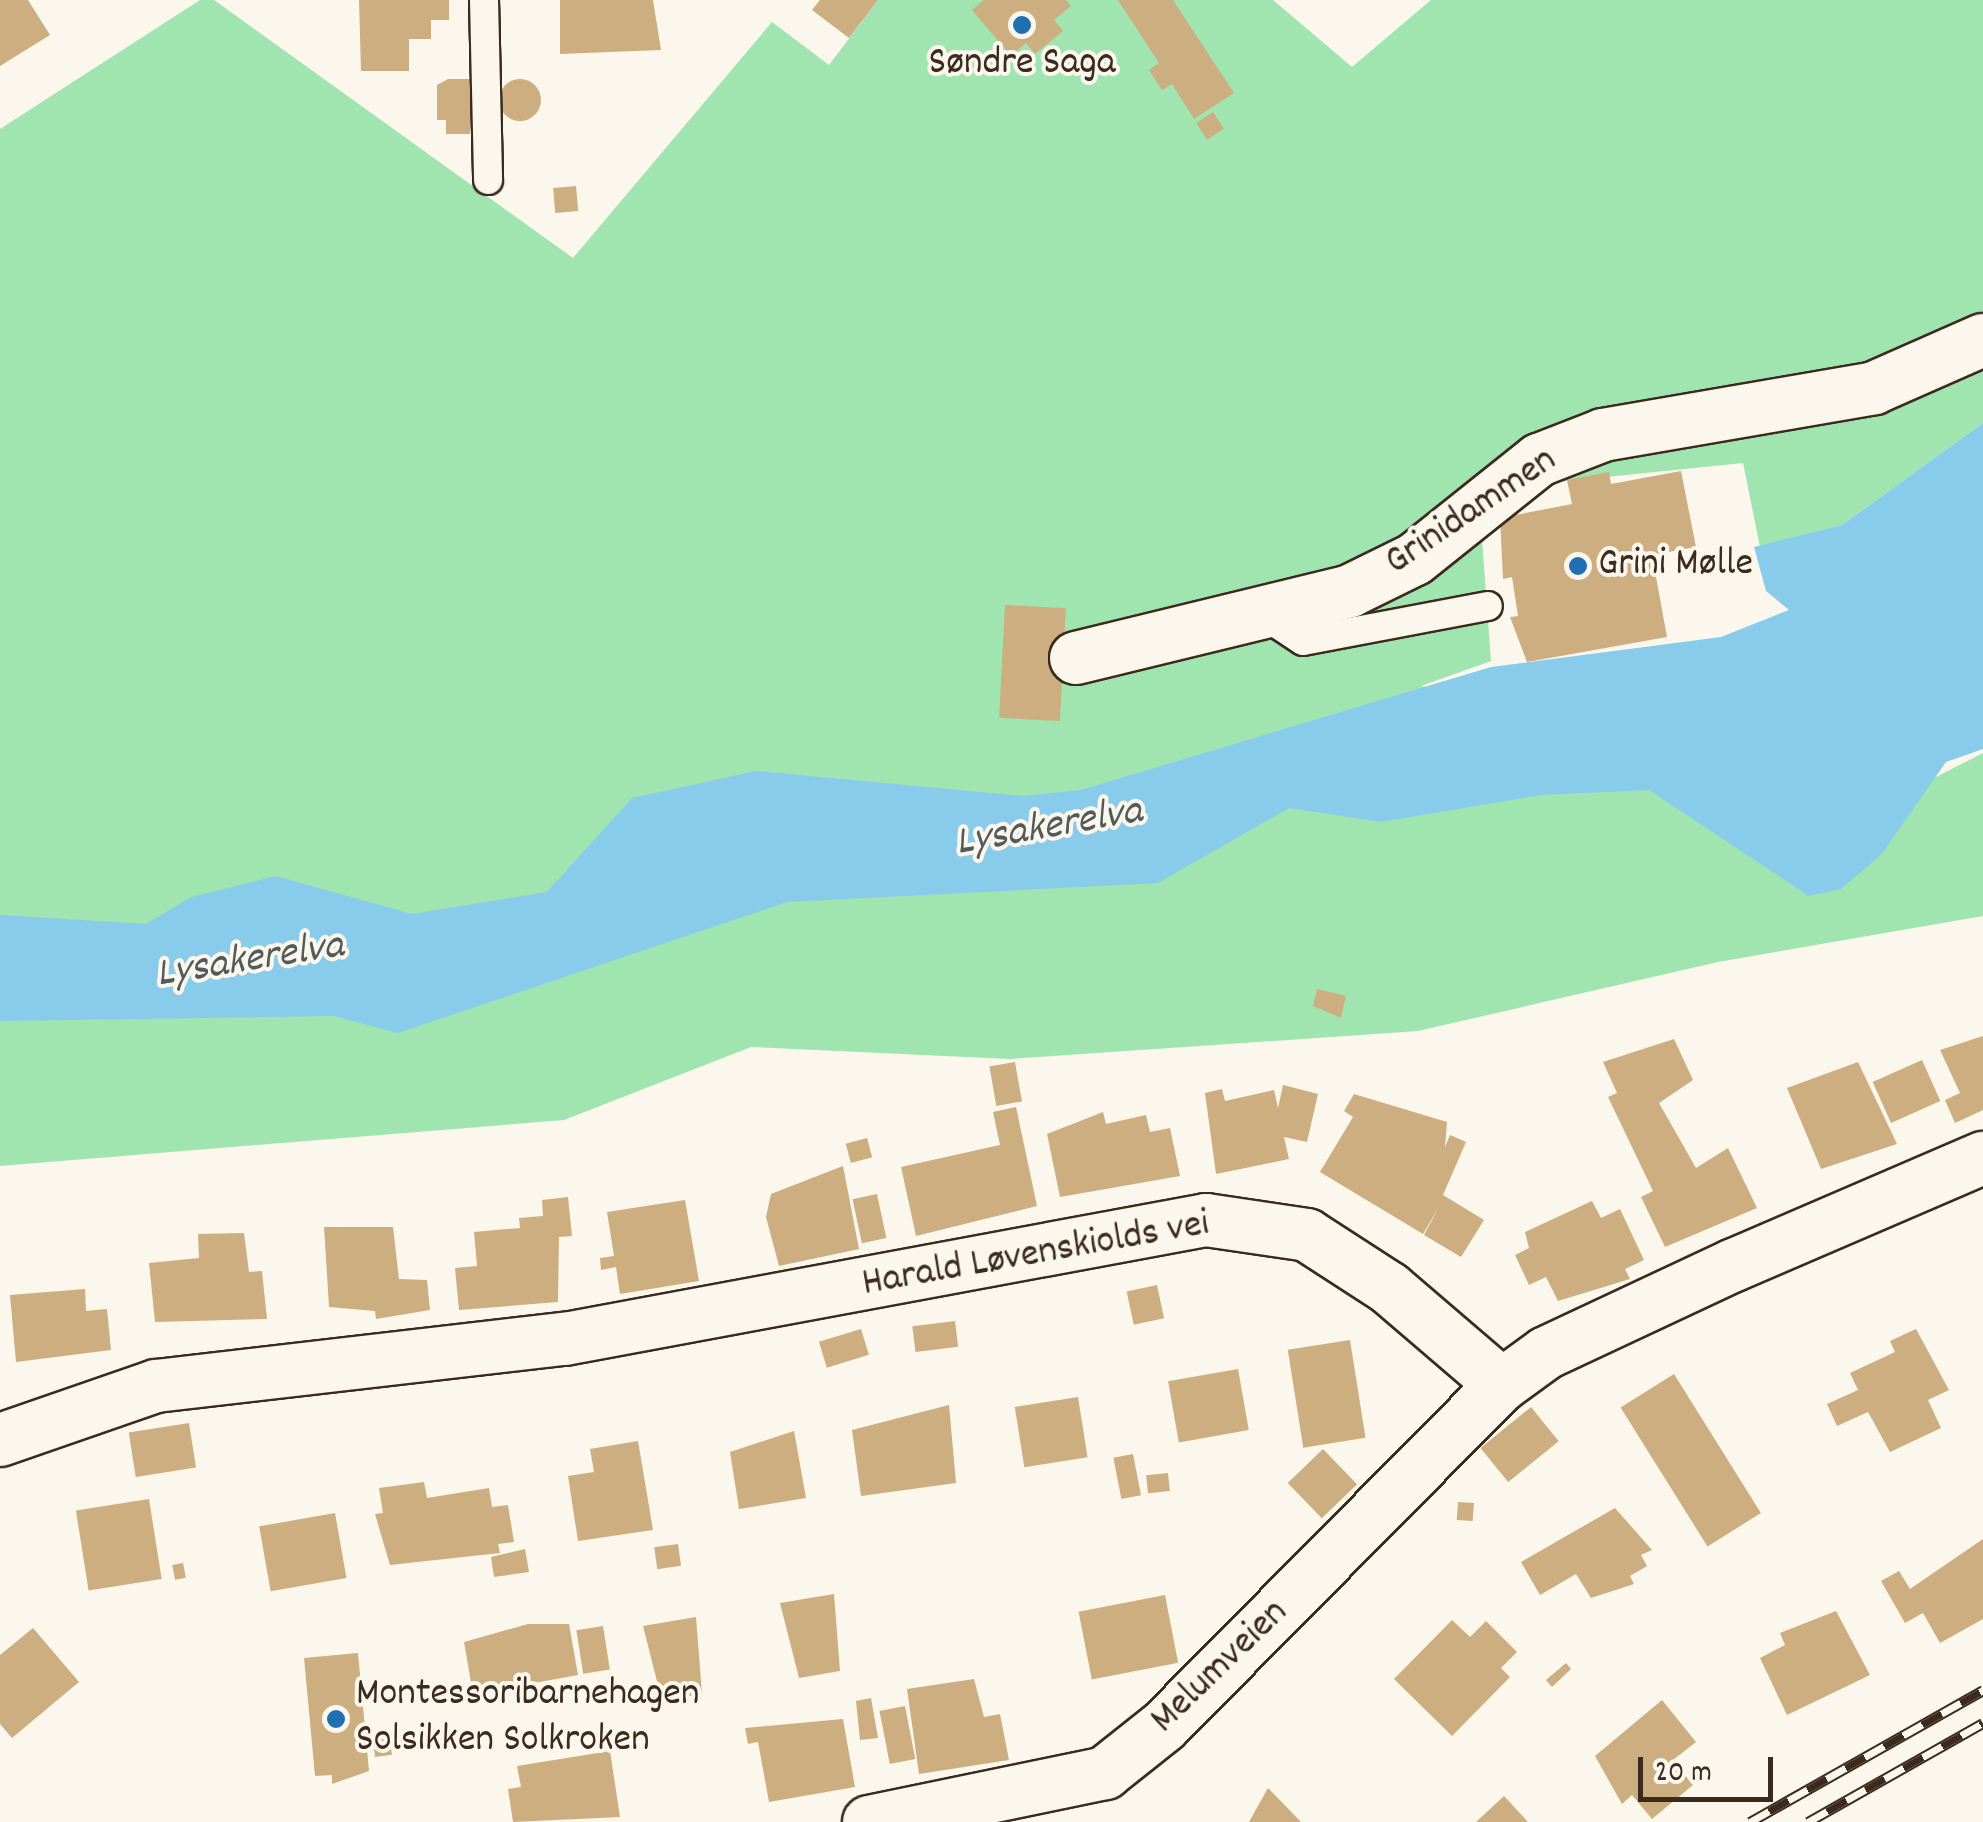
<!DOCTYPE html>
<html>
<head>
<meta charset="utf-8">
<style>
  body { margin:0 }
  #map { position:relative; width:1983px; height:1822px; overflow:hidden; background:#fbf7ec; font-family:Dekko,sans-serif }
  div>[style] { position:absolute }
  .green>* { inset:0; background:#a0e4af }
  .water>* { inset:0; background:#89cbea }
  .building>* { inset:0; background:#ccae80; transform-origin:0 0 }
  .round { border-radius:50% }
  .roads { filter:drop-shadow(2px 0 #3b2a1e) drop-shadow(-2px 0 #3b2a1e) drop-shadow(0 2px #3b2a1e) drop-shadow(0 -2px #3b2a1e) }
  .service>* { height:28px; margin:-14px; padding:0 14px; transform-origin:14px; border-radius:14px; background:#fbf7ec }
  .minor>* { height:52px; margin:-26px; padding:0 26px; transform-origin:26px; border-radius:26px; background:#fbf7ec }
  .rail>* { height:11px; margin-top:-5.5px; transform-origin:0; background:repeating-linear-gradient(90deg,#fbf7ec 0 22px,#3b2a1e 0 44px); box-sizing:border-box; border-block:2px solid #3b2a1e }
  .dots>* { width:28px; height:28px; translate:-50% -50%; box-sizing:border-box; border:5px solid #fbf7ec; border-radius:50% }
  span { translate:-50% -50%; white-space:nowrap; text-align:center; line-height:1.15; -webkit-text-stroke:8px #fbf7ec; paint-order:stroke }
  .poi-label { font-size:40px; color:#3b2a1e }
  .left { translate:0 -50%; text-align:left }
  .street-label { font-size:40px; color:#3b2a1e }
  .water-label { font-size:42px; color:#525a5b; font-style:italic }
  .scale { position:absolute; left:1638px; top:1757px; width:135px; height:45px; box-sizing:border-box; border:5px solid #3b2a1e; border-top:0; padding-left:12px; font-size:30px; line-height:35px; white-space:nowrap; color:#3b2a1e; -webkit-text-stroke:8px #fbf7ec; paint-order:stroke }
</style>
</head>
<body>
<div id="map">
  <div class="green">
    <i style="clip-path:polygon(200px 0,214px 0,573px 258px,772px 22px,829px 65px,878px 0,1273px 0,1352px 67px,1431px 0,1983px 0,1983px 423px,1842px 525px,1760px 547px,1743px 463px,1489px 489px,1482px 539px,1491px 661px,1421px 686px,1609px 723px,1841px 889px,1932px 779px,1983px 753px,1983px 916px,1718px 962px,1418px 1031px,1010px 1059px,751px 1047px,564px 1120px,0 1166px,0 129px)"></i>
  </div>
  <div class="water">
    <i style="clip-path:polygon(1983px 423px,1983px 749px,1946px 762px,1881px 855px,1841px 889px,1809px 896px,1649px 790px,1541px 795px,1381px 822px,1289px 808px,1158px 883px,787px 902px,398px 1033px,334px 1016px,0 1021px,0 915px,146px 924px,191px 897px,276px 876px,412px 914px,547px 892px,632px 798px,756px 771px,1023px 796px,1081px 790px,1491px 667px,1721px 637px,1789px 610px,1766px 591px,1754px 547px,1842px 525px)"></i>
  </div>
  <div class="building">
    <i style="clip-path:polygon(0 0,28px 0,50px 35px,0 66px)"></i>
    <i style="clip-path:polygon(359px 0,449px 0,449px 20px,431px 20px,431px 39px,409px 39px,409px 71px,361px 71px)"></i>
    <i style="clip-path:polygon(560px 0,653px 0,661px 50px,560px 54px)"></i>
    <i style="clip-path:polygon(820px 0,878px 0,849px 38px,812px 10px)"></i>
    <i style="clip-path:polygon(984px 0,1066px 0,1071px 6px,1054px 20px,1063px 31px,1035px 54px,1026px 43px,1011px 56px,972px 10px)"></i>
    <i style="clip-path:polygon(1118px 0,1173px 0,1234px 93px,1194px 119px,1172px 84px,1162px 90px,1149px 70px,1159px 63px)"></i>
    <i style="clip-path:polygon(448px 79px,473px 79px,470px 134px,446px 134px,446px 120px,437px 120px,437px 85px)"></i>
    <i class="round" style="left:499px;top:79px;width:42px;height:42px"></i>
    <i style="left:1213px;top:112px;width:20px;height:20px;rotate:57deg"></i>
    <i style="left:576px;top:186px;width:25px;height:23px;rotate:85deg"></i>
    <i style="clip-path:polygon(1681px 471px,1696px 547px,1652px 555px,1667px 637px,1527px 662px,1510px 617px,1518px 616px,1512px 577px,1503px 579px,1500px 518px,1572px 504px,1567px 480px,1609px 472px,1611px 484px)"></i>
    <i style="left:1005px;top:605px;width:61px;height:113px;rotate:3deg"></i>
    <i style="clip-path:polygon(1317px 989px,1346px 996px,1341px 1018px,1313px 1006px)"></i>
    <i style="clip-path:polygon(1983px 1036px,1983px 1110px,1955px 1123px,1945px 1100px,1960px 1093px,1940px 1050px)"></i>
    <i style="clip-path:polygon(1674px 1039px,1693px 1080px,1659px 1103px,1696px 1168px,1728px 1148px,1757px 1208px,1665px 1247px,1641px 1197px,1653px 1191px,1608px 1097px,1617px 1093px,1603px 1062px)"></i>
    <i style="left:1922px;top:1060px;width:45px;height:54px;rotate:66deg"></i>
    <i style="left:1015px;top:1062px;width:40px;height:26px;rotate:80deg"></i>
    <i style="clip-path:polygon(1858px 1062px,1897px 1144px,1821px 1169px,1787px 1088px)"></i>
    <i style="clip-path:polygon(1283px 1085px,1318px 1094px,1307px 1142px,1284px 1137px,1289px 1159px,1216px 1174px,1205px 1093px,1222px 1089px,1225px 1101px,1274px 1090px,1278px 1108px)"></i>
    <i style="clip-path:polygon(1354px 1094px,1447px 1122px,1445px 1147px,1450px 1135px,1466px 1142px,1443px 1195px,1484px 1220px,1461px 1257px,1424px 1235px,1439px 1207px,1423px 1234px,1320px 1172px,1353px 1117px,1344px 1111px)"></i>
    <i style="clip-path:polygon(1016px 1107px,1037px 1206px,916px 1236px,901px 1167px,1000px 1145px,993px 1112px)"></i>
    <i style="clip-path:polygon(1103px 1112px,1106px 1124px,1146px 1115px,1150px 1132px,1170px 1128px,1180px 1176px,1060px 1197px,1047px 1134px)"></i>
    <i style="left:867px;top:1138px;width:20px;height:22px;rotate:75deg"></i>
    <i style="clip-path:polygon(843px 1166px,859px 1249px,779px 1266px,766px 1217px,771px 1194px)"></i>
    <i style="left:877px;top:1194px;width:45px;height:25px;rotate:78deg"></i>
    <i style="clip-path:polygon(568px 1197px,572px 1236px,559px 1237px,558px 1302px,459px 1310px,455px 1268px,477px 1266px,474px 1232px,520px 1228px,519px 1218px,543px 1216px,542px 1200px)"></i>
    <i style="clip-path:polygon(685px 1200px,699px 1281px,620px 1294px,616px 1267px,601px 1270px,600px 1258px,614px 1256px,607px 1212px)"></i>
    <i style="clip-path:polygon(1592px 1201px,1601px 1218px,1620px 1209px,1644px 1260px,1625px 1269px,1630px 1279px,1558px 1301px,1546px 1277px,1529px 1285px,1515px 1255px,1529px 1248px,1525px 1232px)"></i>
    <i style="clip-path:polygon(324px 1227px,393px 1227px,399px 1279px,427px 1280px,430px 1310px,376px 1319px,375px 1311px,329px 1307px)"></i>
    <i style="clip-path:polygon(244px 1233px,249px 1272px,262px 1271px,267px 1319px,155px 1322px,149px 1263px,199px 1258px,198px 1234px)"></i>
    <i style="left:1157px;top:1285px;width:34px;height:31px;rotate:78deg"></i>
    <i style="clip-path:polygon(85px 1289px,86px 1311px,107px 1309px,111px 1350px,16px 1362px,10px 1295px)"></i>
    <i style="left:955px;top:1321px;width:26px;height:43px;rotate:83deg"></i>
    <i style="left:861px;top:1329px;width:27px;height:44px;rotate:73deg"></i>
    <i style="clip-path:polygon(1916px 1329px,1949px 1390px,1928px 1400px,1941px 1428px,1890px 1452px,1868px 1412px,1837px 1426px,1827px 1404px,1858px 1390px,1850px 1373px,1895px 1352px,1890px 1341px)"></i>
    <i style="left:1350px;top:1340px;width:99px;height:63px;rotate:81deg"></i>
    <i style="left:1238px;top:1369px;width:62px;height:71px;rotate:80deg"></i>
    <i style="left:1674px;top:1374px;width:164px;height:63px;rotate:58deg"></i>
    <i style="left:1078px;top:1397px;width:61px;height:64px;rotate:81deg"></i>
    <i style="clip-path:polygon(949px 1405px,956px 1483px,861px 1496px,852px 1430px)"></i>
    <i style="left:1531px;top:1407px;width:44px;height:65px;rotate:51deg"></i>
    <i style="left:189px;top:1423px;width:45px;height:61px;rotate:81deg"></i>
    <i style="clip-path:polygon(794px 1431px,806px 1498px,739px 1509px,730px 1452px)"></i>
    <i style="clip-path:polygon(638px 1441px,653px 1530px,578px 1541px,568px 1476px,594px 1472px,590px 1449px)"></i>
    <i style="left:1323px;top:1449px;width:49px;height:49px;rotate:46deg"></i>
    <i style="left:1133px;top:1454px;width:42px;height:20px;rotate:79deg"></i>
    <i style="left:1168px;top:1473px;width:18px;height:22px;rotate:84deg"></i>
    <i style="clip-path:polygon(424px 1482px,427px 1498px,489px 1488px,492px 1507px,508px 1505px,514px 1542px,498px 1544px,500px 1553px,390px 1565px,375px 1514px,383px 1513px,379px 1488px)"></i>
    <i style="left:149px;top:1499px;width:81px;height:74px;rotate:81deg"></i>
    <i style="left:1458px;top:1502px;width:16px;height:18px;rotate:4deg"></i>
    <i style="clip-path:polygon(1615px 1508px,1652px 1550px,1641px 1555px,1647px 1566px,1630px 1576px,1634px 1584px,1591px 1598px,1576px 1574px,1540px 1595px,1521px 1562px)"></i>
    <i style="left:335px;top:1513px;width:66px;height:77px;rotate:80deg"></i>
    <i style="clip-path:polygon(1983px 1539px,1983px 1619px,1940px 1643px,1923px 1613px,1905px 1623px,1881px 1581px,1899px 1571px,1910px 1589px)"></i>
    <i style="left:678px;top:1544px;width:22px;height:24px;rotate:82deg"></i>
    <i style="clip-path:polygon(525px 1549px,529px 1572px,494px 1577px,491px 1557px)"></i>
    <i style="left:183px;top:1563px;width:15px;height:11px;rotate:79deg"></i>
    <i style="clip-path:polygon(834px 1594px,840px 1671px,799px 1678px,780px 1603px)"></i>
    <i style="left:1165px;top:1595px;width:69px;height:88px;rotate:79deg"></i>
    <i style="clip-path:polygon(1836px 1611px,1870px 1675px,1787px 1715px,1760px 1658px,1785px 1645px,1780px 1633px)"></i>
    <i style="clip-path:polygon(696px 1617px,702px 1694px,662px 1701px,643px 1626px)"></i>
    <i style="clip-path:polygon(1452px 1620px,1470px 1637px,1486px 1621px,1517px 1652px,1501px 1668px,1510px 1677px,1452px 1736px,1394px 1679px)"></i>
    <i style="clip-path:polygon(528px 1624px,569px 1624px,578px 1675px,473px 1694px,464px 1642px)"></i>
    <i style="left:603px;top:1626px;width:44px;height:27px;rotate:81deg"></i>
    <i style="clip-path:polygon(33px 1628px,79px 1682px,12px 1738px,0 1724px,0 1655px)"></i>
    <i style="clip-path:polygon(358px 1653px,369px 1771px,332px 1784px,332px 1775px,315px 1776px,304px 1658px)"></i>
    <i style="clip-path:polygon(1566px 1663px,1571px 1669px,1552px 1687px,1546px 1680px)"></i>
    <i style="clip-path:polygon(974px 1679px,984px 1717px,1000px 1714px,1009px 1760px,919px 1774px,907px 1689px)"></i>
    <i style="clip-path:polygon(871px 1698px,878px 1738px,860px 1740px,856px 1701px)"></i>
    <i style="clip-path:polygon(1662px 1700px,1696px 1742px,1673px 1760px,1693px 1785px,1652px 1819px,1632px 1795px,1622px 1804px,1595px 1756px)"></i>
    <i style="left:905px;top:1706px;width:54px;height:26px;rotate:79deg"></i>
    <i style="clip-path:polygon(843px 1719px,855px 1787px,769px 1802px,758px 1742px,748px 1744px,745px 1728px)"></i>
    <i style="left:389px;top:1731px;width:24px;height:17px;rotate:83deg"></i>
    <i style="clip-path:polygon(610px 1751px,620px 1817px,513px 1822px,508px 1789px,521px 1787px,517px 1766px)"></i>
    <i style="clip-path:polygon(1268px 1788px,1301px 1822px,1249px 1822px)"></i>
    <i style="clip-path:polygon(1504px 1796px,1528px 1822px,1476px 1822px)"></i>
  </div>
  <div class="roads">
    <div class="service">
      <i style="left:484px;top:0;width:180px;rotate:88.7deg"></i>
      <i style="left:1267px;top:617px;width:43px;rotate:33.7deg"></i>
      <i style="left:1303px;top:641px;width:188px;rotate:-10.7deg"></i>
    </div>
    <div class="minor">
      <i style="left:1076px;top:658px;width:282px;rotate:-13.7deg"></i>
      <i style="left:1350px;top:591px;width:72px;rotate:-26.2deg"></i>
      <i style="left:1415px;top:559px;width:159px;rotate:-38.6deg"></i>
      <i style="left:1539px;top:460px;width:69px;rotate:-21.3deg"></i>
      <i style="left:1603px;top:435px;width:275px;rotate:-9.8deg"></i>
      <i style="left:1874px;top:388px;width:119px;rotate:-23.8deg"></i>
      <i style="left:0;top:1440px;width:165px;rotate:-19.1deg"></i>
      <i style="left:156px;top:1386px;width:412px;rotate:-6.6deg"></i>
      <i style="left:565px;top:1339px;width:652px;rotate:-10.52deg"></i>
      <i style="left:1206px;top:1220px;width:102px;rotate:8.4deg"></i>
      <i style="left:1307px;top:1235px;width:98px;rotate:32.9deg"></i>
      <i style="left:1389px;top:1288px;width:149px;rotate:40.6deg"></i>
      <i style="left:1502px;top:1385px;width:54px;rotate:-36deg"></i>
      <i style="left:1546px;top:1353px;width:208px;rotate:-25.1deg"></i>
      <i style="left:1734px;top:1265px;width:271px;rotate:-23.3deg"></i>
      <i style="left:869px;top:1822px;width:241px;rotate:-11.7deg"></i>
      <i style="left:1105px;top:1773px;width:75px;rotate:-38.5deg"></i>
      <i style="left:1164px;top:1726px;width:480px;rotate:-45.3deg"></i>
    </div>
  </div>
  <div class="rail">
    <i style="left:1750px;top:1822px;width:268px;rotate:-29.5deg"></i>
    <i style="left:1808px;top:1822px;width:201px;rotate:-29.5deg"></i>
  </div>
  <div class="dots">
    <i style="left:1022px;top:25px;background:#1f6fb2"></i>
    <i style="left:1578px;top:566px;background:#1f6fb2"></i>
    <i style="left:336px;top:1719px;background:#1f6fb2"></i>
  </div>
  <div class="poi-label">
    <span style="left:1022px;top:65px">Søndre Saga</span>
    <span class="left" style="left:1598px;top:566px">Grini Mølle</span>
    <span class="left" style="left:356px;top:1719px">Montessoribarnehagen<br>Solsikken Solkroken</span>
  </div>
  <div class="street-label">
    <span style="left:1472px;top:513px;rotate:-34deg">Grinidammen</span>
    <span style="left:1036px;top:1256px;rotate:-10deg">Harald Løvenskiolds vei</span>
    <span style="left:1221px;top:1668px;rotate:-44deg">Melumveien</span>
  </div>
  <div class="water-label">
    <span style="left:1049px;top:829px;rotate:-10deg">Lysakerelva</span>
    <span style="left:250px;top:962px;rotate:-9deg">Lysakerelva</span>
  </div>
  <div class="scale">20 m</div>
</div>
</body>
</html>
